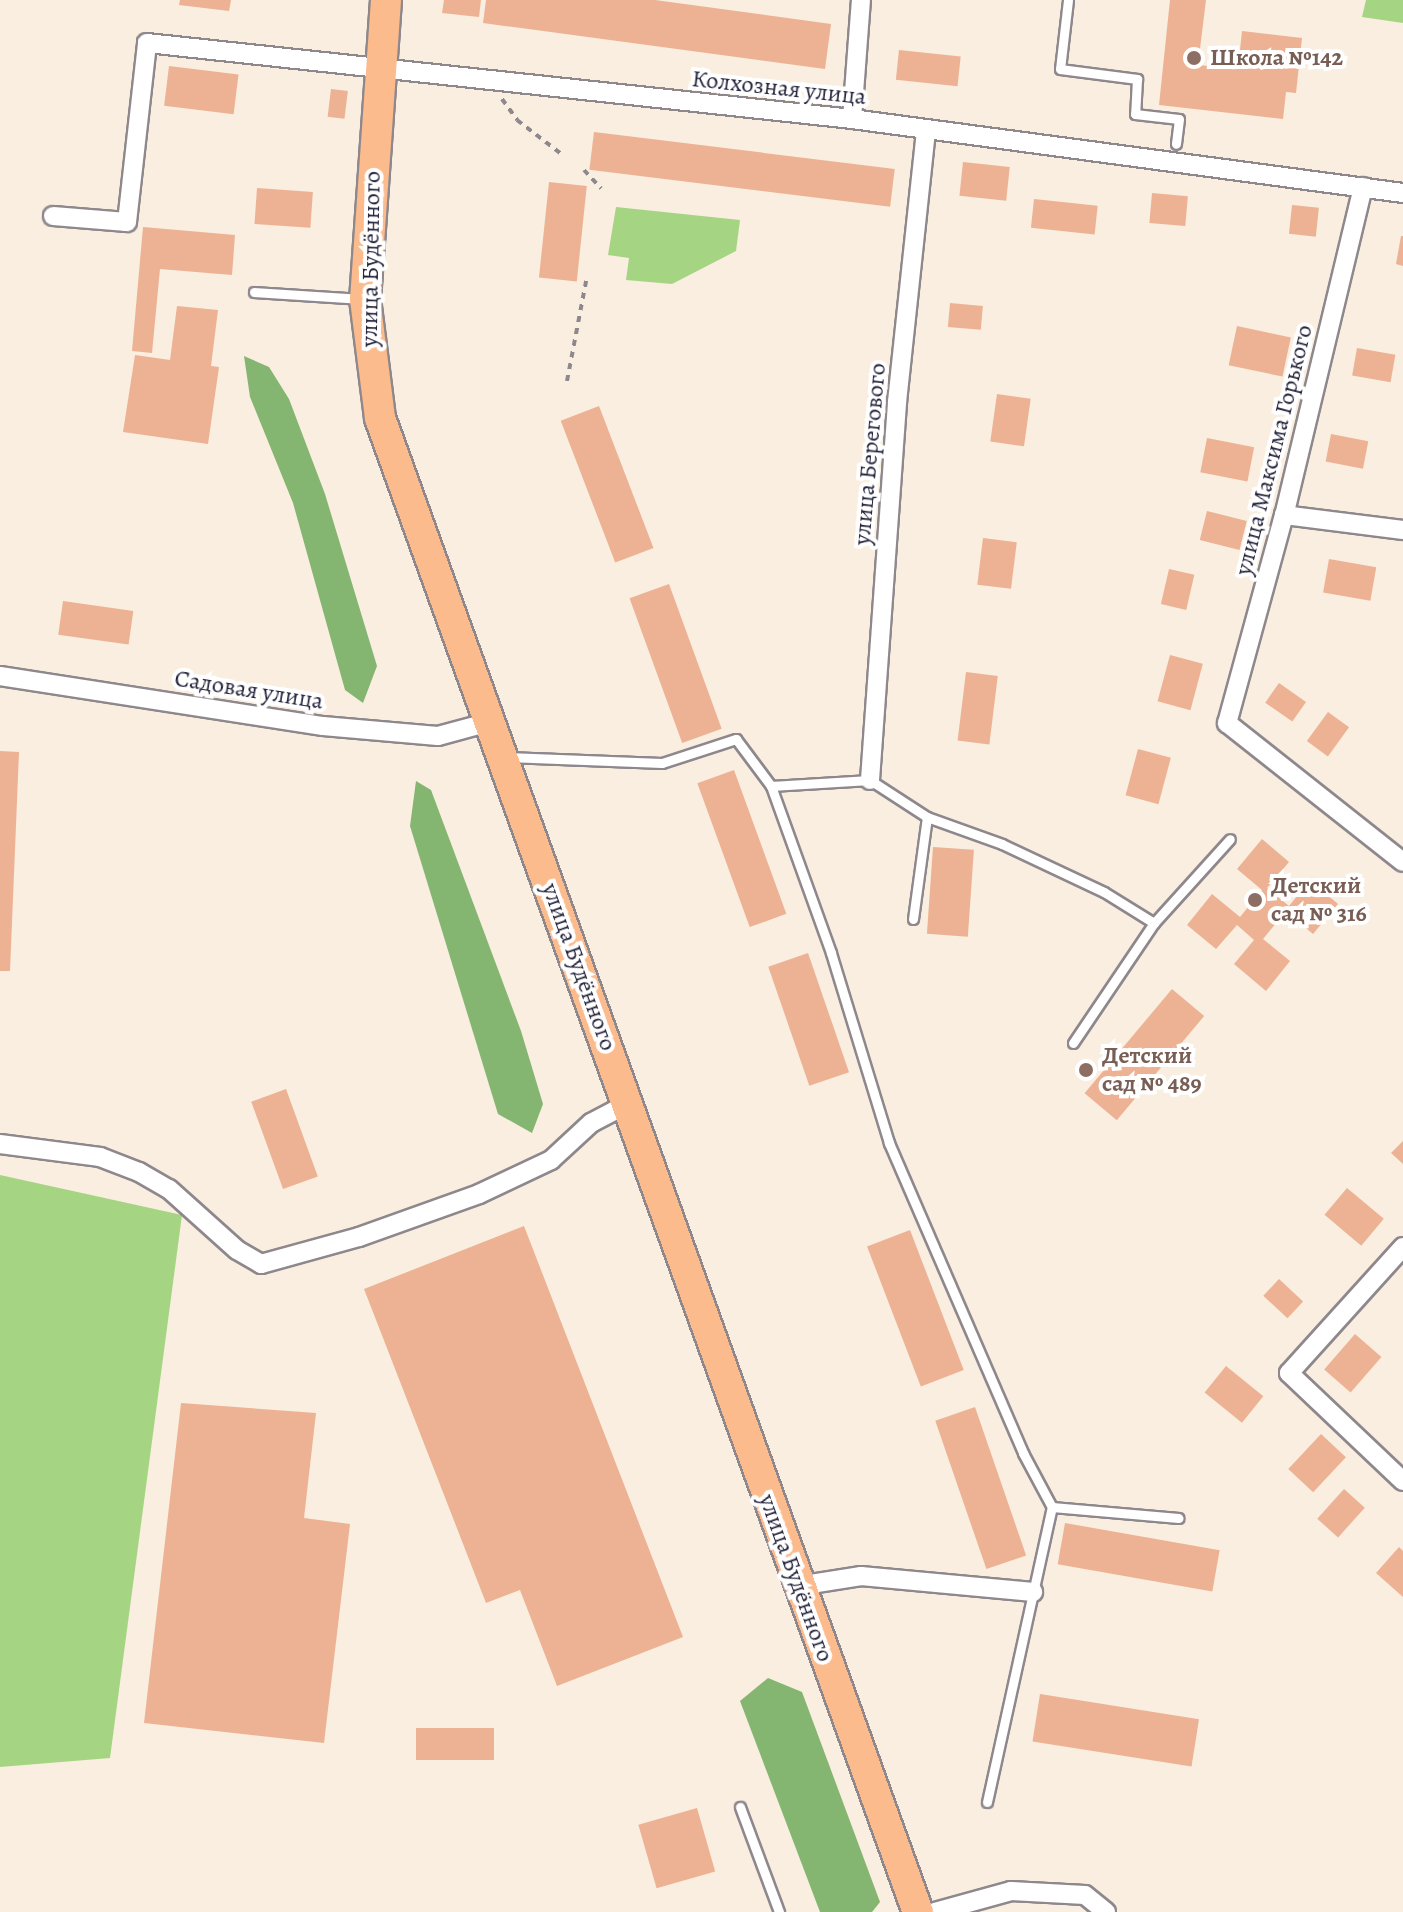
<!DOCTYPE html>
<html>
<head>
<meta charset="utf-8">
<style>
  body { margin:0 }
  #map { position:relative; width:1403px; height:1912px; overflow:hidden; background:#f9eedf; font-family:Alegreya,serif }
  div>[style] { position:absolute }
  .green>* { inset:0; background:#a5d583 }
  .forest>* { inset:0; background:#84b671 }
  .building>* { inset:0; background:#edb293; transform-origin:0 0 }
  .path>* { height:4px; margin-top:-2px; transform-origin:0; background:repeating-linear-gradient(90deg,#8e888d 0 6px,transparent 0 12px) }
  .roads { filter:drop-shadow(2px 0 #8e888d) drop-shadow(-2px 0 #8e888d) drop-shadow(0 2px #8e888d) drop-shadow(0 -2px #8e888d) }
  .lane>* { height:9px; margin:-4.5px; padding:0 4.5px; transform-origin:4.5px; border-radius:4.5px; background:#fff }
  .street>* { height:18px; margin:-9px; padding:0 9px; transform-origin:9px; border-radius:9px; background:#fff }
  .primary>* { height:30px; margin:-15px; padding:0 15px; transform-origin:15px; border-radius:15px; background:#fbbb8c }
  .dots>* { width:22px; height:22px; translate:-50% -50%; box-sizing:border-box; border:4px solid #fff; border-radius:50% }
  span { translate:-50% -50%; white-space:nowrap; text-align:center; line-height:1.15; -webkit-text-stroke:8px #fff; paint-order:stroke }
  .education-label { font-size:24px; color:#785e54; font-weight:700 }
  .left { translate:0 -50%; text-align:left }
  .street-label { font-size:24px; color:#22223b }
</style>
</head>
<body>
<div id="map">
  <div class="green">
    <i style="clip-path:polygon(1366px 0,1403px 0,1403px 23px,1362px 17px)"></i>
    <i style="clip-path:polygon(616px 207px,740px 220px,736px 251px,672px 284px,626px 280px,629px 258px,608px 255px)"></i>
    <i style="clip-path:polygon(0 1175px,182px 1215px,110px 1758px,0 1767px)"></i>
  </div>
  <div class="forest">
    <i style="clip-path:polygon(244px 356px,269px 367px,289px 399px,325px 494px,377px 666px,363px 703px,345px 690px,293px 503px,250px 397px)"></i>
    <i style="clip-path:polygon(416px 781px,431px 790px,521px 1031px,543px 1104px,532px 1133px,498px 1114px,410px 826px)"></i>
    <i style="clip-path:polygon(768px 1678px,802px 1692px,880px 1902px,872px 1912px,820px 1912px,740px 1701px)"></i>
  </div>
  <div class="building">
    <i style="clip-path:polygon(180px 0,231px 0,229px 11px,179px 5px)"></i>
    <i style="clip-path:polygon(444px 0,481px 0,479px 17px,442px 13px)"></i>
    <i style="clip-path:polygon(486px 0,655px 0,831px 24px,825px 69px,483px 23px)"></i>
    <i style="clip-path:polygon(1170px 0,1206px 0,1198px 65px,1238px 69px,1242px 31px,1302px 38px,1296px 93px,1286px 92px,1283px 119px,1159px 105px)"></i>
    <i style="left:899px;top:50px;width:62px;height:30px;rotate:6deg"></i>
    <i style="left:169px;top:66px;width:70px;height:40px;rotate:7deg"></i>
    <i style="left:331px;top:89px;width:17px;height:28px;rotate:7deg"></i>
    <i style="left:594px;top:132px;width:303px;height:38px;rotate:7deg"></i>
    <i style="left:963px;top:162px;width:47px;height:34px;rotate:6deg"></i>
    <i style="left:549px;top:182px;width:38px;height:96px;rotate:6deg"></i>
    <i style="left:257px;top:188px;width:56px;height:36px;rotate:4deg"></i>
    <i style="left:1152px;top:193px;width:36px;height:30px;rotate:5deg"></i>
    <i style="left:1034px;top:199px;width:64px;height:29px;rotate:6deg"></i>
    <i style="left:1292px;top:205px;width:27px;height:29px;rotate:6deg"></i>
    <i style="clip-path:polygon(143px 227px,235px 235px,232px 275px,160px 269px,152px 353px,132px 351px)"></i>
    <i style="clip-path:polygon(1401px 236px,1403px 236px,1403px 266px,1396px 264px)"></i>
    <i style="left:950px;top:303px;width:33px;height:24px;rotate:5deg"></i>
    <i style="clip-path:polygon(177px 306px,218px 310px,211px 366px,219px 367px,208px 444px,123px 432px,135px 355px,170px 360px)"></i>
    <i style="left:1237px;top:326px;width:55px;height:40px;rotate:12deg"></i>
    <i style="left:1357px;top:348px;width:39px;height:28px;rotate:10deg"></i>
    <i style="left:997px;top:394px;width:34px;height:48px;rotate:8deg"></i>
    <i style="left:599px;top:406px;width:152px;height:41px;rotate:69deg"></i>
    <i style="left:1331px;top:434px;width:38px;height:28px;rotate:11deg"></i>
    <i style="left:1207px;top:438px;width:48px;height:35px;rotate:11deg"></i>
    <i style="left:1207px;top:511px;width:41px;height:30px;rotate:14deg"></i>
    <i style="left:983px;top:538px;width:34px;height:47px;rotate:7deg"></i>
    <i style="left:1329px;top:559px;width:48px;height:34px;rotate:10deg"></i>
    <i style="left:1169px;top:569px;width:26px;height:36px;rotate:13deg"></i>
    <i style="left:669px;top:584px;width:154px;height:42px;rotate:70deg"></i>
    <i style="left:63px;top:601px;width:71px;height:34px;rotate:8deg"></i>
    <i style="left:1170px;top:655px;width:34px;height:48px;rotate:15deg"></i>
    <i style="left:966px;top:672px;width:32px;height:69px;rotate:7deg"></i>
    <i style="left:1279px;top:683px;width:33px;height:24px;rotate:35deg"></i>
    <i style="left:1328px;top:712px;width:26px;height:36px;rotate:36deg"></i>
    <i style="left:1138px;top:749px;width:34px;height:48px;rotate:15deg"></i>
    <i style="clip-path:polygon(0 751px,19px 752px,10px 971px,0 971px)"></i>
    <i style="left:734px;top:770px;width:153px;height:39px;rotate:70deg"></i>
    <i style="clip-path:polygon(1262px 839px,1289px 862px,1267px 888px,1289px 906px,1310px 880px,1338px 904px,1313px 934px,1286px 911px,1263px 939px,1290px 961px,1266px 991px,1234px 964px,1254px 940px,1237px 925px,1216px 949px,1187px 925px,1212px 894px,1240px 917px,1262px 890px,1237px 869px)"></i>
    <i style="left:933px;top:847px;width:41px;height:87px;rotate:4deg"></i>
    <i style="left:808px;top:953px;width:126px;height:42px;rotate:71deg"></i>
    <i style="left:1172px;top:989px;width:42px;height:136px;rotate:40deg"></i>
    <i style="left:286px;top:1089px;width:93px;height:37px;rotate:70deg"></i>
    <i style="clip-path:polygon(1403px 1141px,1403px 1164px,1391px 1153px)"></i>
    <i style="left:1347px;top:1188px;width:48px;height:35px;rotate:40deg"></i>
    <i style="clip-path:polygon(524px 1226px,683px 1637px,557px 1686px,520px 1590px,486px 1603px,364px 1289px)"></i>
    <i style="left:910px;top:1230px;width:150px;height:46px;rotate:69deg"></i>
    <i style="left:1279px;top:1279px;width:33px;height:23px;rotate:43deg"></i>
    <i style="left:1355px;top:1334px;width:35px;height:47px;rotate:41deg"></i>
    <i style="left:1226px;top:1366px;width:48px;height:34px;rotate:39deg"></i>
    <i style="clip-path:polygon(181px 1403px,316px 1413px,304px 1518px,350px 1524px,324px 1743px,144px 1723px)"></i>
    <i style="left:975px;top:1407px;width:157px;height:42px;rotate:71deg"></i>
    <i style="left:1321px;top:1434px;width:34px;height:48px;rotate:43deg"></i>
    <i style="left:1344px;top:1489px;width:28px;height:40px;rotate:42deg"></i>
    <i style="left:1065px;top:1523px;width:157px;height:42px;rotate:10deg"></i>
    <i style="clip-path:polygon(1399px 1547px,1403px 1551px,1403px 1597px,1376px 1573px)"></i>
    <i style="left:1040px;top:1694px;width:161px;height:48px;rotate:9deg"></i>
    <i style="left:494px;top:1728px;width:32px;height:78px;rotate:90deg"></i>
    <i style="left:697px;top:1808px;width:66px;height:61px;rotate:74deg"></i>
  </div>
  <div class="path">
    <i style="left:502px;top:99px;width:26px;rotate:54deg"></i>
    <i style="left:517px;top:120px;width:59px;rotate:37.5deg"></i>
    <i style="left:584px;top:170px;width:25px;rotate:47deg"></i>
    <i style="left:567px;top:381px;width:102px;rotate:-79.2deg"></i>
  </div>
  <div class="roads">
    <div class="lane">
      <i style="left:1068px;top:0;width:69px;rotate:96.6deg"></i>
      <i style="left:1060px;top:69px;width:78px;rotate:7.4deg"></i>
      <i style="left:1137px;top:79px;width:35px;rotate:93deg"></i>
      <i style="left:1135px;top:114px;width:44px;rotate:6.5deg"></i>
      <i style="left:1179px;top:119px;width:25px;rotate:97deg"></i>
      <i style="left:254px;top:292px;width:108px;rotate:3.7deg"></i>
      <i style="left:507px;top:757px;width:155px;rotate:2.2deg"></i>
      <i style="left:662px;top:763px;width:78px;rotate:-18deg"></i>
      <i style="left:736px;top:739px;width:59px;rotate:53.3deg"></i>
      <i style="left:771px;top:786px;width:99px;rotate:-3.5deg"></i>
      <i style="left:870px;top:780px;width:68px;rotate:33deg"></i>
      <i style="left:927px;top:817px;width:80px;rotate:19.8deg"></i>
      <i style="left:1002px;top:844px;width:113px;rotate:25.2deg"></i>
      <i style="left:1104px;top:892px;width:59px;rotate:31.8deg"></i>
      <i style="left:771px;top:786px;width:177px;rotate:70.2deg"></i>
      <i style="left:831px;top:953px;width:199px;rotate:73deg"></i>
      <i style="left:889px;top:1143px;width:338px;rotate:66.6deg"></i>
      <i style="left:1023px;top:1453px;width:61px;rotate:61.8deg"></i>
      <i style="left:1052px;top:1507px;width:127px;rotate:5deg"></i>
      <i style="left:913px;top:919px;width:103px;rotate:-82.2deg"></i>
      <i style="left:1073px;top:1043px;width:145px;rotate:-56deg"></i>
      <i style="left:1154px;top:923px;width:113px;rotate:-47.9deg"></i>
      <i style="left:987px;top:1802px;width:302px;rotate:-77.6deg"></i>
      <i style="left:740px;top:1807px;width:112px;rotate:69.6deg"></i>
    </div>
    <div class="street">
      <i style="left:852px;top:119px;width:119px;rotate:-85.7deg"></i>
      <i style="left:1363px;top:187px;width:337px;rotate:103.5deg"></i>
      <i style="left:1284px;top:515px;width:216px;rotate:105.3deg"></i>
      <i style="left:1227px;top:723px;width:224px;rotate:38.3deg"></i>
      <i style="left:53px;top:216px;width:74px;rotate:4.6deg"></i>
      <i style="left:127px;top:222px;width:180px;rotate:-83.6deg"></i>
      <i style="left:147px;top:43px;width:709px;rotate:6.15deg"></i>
      <i style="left:852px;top:119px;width:556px;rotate:7.65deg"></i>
      <i style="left:1284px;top:515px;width:120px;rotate:7.2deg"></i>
      <i style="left:0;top:676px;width:327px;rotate:8.8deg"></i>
      <i style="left:323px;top:726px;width:115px;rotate:5deg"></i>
      <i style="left:438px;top:736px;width:54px;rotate:-15.1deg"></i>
      <i style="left:870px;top:780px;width:379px;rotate:-85.9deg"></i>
      <i style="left:897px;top:402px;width:272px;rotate:-83.9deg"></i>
      <i style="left:0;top:1144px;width:101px;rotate:7.4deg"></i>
      <i style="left:100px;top:1157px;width:42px;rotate:21deg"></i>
      <i style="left:139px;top:1172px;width:34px;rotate:30deg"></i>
      <i style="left:169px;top:1189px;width:91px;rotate:41.9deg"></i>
      <i style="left:237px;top:1250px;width:28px;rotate:30deg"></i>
      <i style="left:261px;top:1264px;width:102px;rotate:-15.4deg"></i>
      <i style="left:359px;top:1237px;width:127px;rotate:-19.7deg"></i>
      <i style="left:479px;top:1194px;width:80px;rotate:-25.3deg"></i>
      <i style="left:551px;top:1160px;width:54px;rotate:-42.8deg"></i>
      <i style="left:591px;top:1123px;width:43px;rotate:-27.8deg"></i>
      <i style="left:1403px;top:1247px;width:170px;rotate:132.1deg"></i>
      <i style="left:1289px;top:1373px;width:157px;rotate:43.5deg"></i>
      <i style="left:798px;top:1586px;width:64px;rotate:-9deg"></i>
      <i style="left:861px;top:1576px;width:173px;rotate:5.3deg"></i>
      <i style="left:935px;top:1912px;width:79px;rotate:-15.4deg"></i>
      <i style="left:1011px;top:1891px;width:74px;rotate:3.1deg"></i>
      <i style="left:1085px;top:1895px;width:27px;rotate:39deg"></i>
    </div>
    <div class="primary">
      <i style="left:386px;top:0;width:300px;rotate:94deg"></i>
      <i style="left:365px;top:299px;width:120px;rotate:82.8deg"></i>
      <i style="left:380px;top:418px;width:1588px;rotate:70.2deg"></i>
    </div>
  </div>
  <div class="dots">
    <i style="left:1194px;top:58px;background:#8d6e63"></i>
    <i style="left:1255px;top:900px;background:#8d6e63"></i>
    <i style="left:1086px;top:1070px;background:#8d6e63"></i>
  </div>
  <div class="education-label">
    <span class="left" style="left:1210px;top:58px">Школа №142</span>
    <span class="left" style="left:1271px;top:900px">Детский<br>сад № 316</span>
    <span class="left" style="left:1102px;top:1070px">Детский<br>сад № 489</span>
  </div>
  <div class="street-label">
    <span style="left:779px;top:88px;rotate:6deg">Колхозная улица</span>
    <span style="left:371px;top:259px;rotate:-89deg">улица Будённого</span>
    <span style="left:1274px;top:450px;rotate:-76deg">улица Максима Горького</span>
    <span style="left:870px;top:454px;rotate:-85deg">улица Берегового</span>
    <span style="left:249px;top:690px;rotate:9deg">Садовая улица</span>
    <span style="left:579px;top:967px;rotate:70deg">улица Будённого</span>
    <span style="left:796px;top:1578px;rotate:70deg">улица Будённого</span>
  </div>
</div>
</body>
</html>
